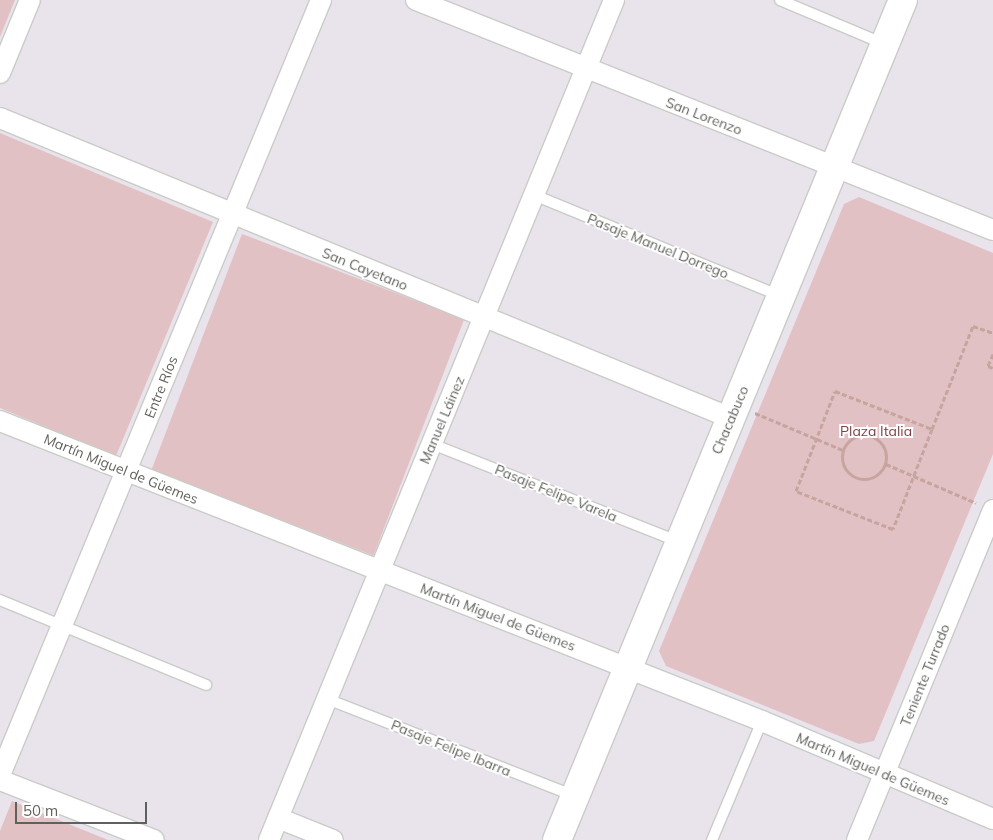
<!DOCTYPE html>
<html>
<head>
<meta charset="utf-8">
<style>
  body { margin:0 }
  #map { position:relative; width:993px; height:840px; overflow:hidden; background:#e9e3ec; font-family:Mulish,sans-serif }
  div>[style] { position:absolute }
  .green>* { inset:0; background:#e2c1c5; transform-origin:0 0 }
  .path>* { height:3px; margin-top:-1.5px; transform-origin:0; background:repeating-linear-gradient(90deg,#c7a49e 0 5px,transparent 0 7.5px) }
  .path>.ring { margin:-1.5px; padding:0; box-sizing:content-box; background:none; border:3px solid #c7a49e; border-radius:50% }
  .roads { filter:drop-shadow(1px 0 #c9ccc6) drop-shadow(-1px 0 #c9ccc6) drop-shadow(0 1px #c9ccc6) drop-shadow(0 -1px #c9ccc6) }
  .service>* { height:10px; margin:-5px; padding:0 5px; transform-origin:5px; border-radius:5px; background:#fff }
  .minor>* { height:20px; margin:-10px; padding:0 10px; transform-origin:10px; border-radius:10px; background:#fff }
  .secondary>* { height:28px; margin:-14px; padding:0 14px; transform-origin:14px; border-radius:14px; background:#fff }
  span { translate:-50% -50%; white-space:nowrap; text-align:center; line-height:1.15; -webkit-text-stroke:4px #fff; paint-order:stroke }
  .street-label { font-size:14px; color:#5f625b }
  .park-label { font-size:14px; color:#803c42 }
  .scale { position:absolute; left:15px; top:802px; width:132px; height:22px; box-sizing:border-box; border:2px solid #5f625b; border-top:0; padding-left:6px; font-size:15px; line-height:18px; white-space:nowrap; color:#5f625b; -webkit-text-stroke:4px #fff; paint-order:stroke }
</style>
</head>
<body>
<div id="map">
  <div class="green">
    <i style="clip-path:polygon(0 0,15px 0,0 37px)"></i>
    <i style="clip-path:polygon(0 133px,213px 222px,116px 456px,0 408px)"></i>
    <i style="clip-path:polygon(859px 197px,993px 253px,993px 454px,874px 741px,859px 744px,666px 666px,659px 651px,844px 204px)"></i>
    <i style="left:242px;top:234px;width:238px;height:253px;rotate:21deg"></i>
    <i style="clip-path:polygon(12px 801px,108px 840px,0 840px,0 831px)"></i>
  </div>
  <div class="path">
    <i style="left:993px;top:354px;width:13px;rotate:113deg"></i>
    <i style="left:988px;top:366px;width:5px;rotate:22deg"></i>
    <i style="left:835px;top:391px;width:104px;rotate:21.4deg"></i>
    <i style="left:932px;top:429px;width:107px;rotate:111.3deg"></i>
    <i style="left:893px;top:529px;width:104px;rotate:-158.6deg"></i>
    <i style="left:796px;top:491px;width:107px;rotate:-68.7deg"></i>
    <i style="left:755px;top:413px;width:95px;rotate:22.8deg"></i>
    <i style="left:932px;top:429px;width:111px;rotate:-68.3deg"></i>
    <i style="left:973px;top:326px;width:21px;rotate:19deg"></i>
    <i class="ring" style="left:842px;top:435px;width:41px;height:41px"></i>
    <i style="left:886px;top:464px;width:98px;rotate:23.4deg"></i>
  </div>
  <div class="roads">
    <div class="service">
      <i style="left:780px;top:0;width:113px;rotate:22.9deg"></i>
      <i style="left:534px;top:195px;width:266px;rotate:22.3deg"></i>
      <i style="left:432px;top:444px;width:266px;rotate:21.6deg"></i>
      <i style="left:0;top:600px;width:223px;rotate:22.4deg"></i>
      <i style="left:327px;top:699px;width:265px;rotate:21.4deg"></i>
      <i style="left:712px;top:840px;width:129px;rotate:-67.2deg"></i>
    </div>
    <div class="minor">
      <i style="left:416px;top:0;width:621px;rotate:21.73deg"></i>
      <i style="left:0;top:73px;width:79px;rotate:-67.7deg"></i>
      <i style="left:0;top:118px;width:790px;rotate:22.31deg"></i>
      <i style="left:0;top:421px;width:819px;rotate:21.49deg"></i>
      <i style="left:762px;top:721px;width:251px;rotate:23deg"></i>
      <i style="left:0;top:775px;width:839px;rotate:-67.5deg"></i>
      <i style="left:0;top:780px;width:165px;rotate:21.3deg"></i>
      <i style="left:278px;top:818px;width:59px;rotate:21.8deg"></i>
      <i style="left:269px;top:840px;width:908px;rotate:-67.67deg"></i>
      <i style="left:857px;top:840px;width:357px;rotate:-67.6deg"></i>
    </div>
    <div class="secondary">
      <i style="left:557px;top:840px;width:908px;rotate:-67.61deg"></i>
    </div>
  </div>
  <div class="street-label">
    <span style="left:704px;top:116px;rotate:21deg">San Lorenzo</span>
    <span style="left:658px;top:246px;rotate:22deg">Pasaje Manuel Dorrego</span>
    <span style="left:365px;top:269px;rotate:22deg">San Cayetano</span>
    <span style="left:161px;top:387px;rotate:-68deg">Entre Ríos</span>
    <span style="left:442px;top:420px;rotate:-67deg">Manuel Láinez</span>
    <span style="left:730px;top:420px;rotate:-67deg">Chacabuco</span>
    <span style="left:121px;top:469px;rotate:22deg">Martín Miguel de Güemes</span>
    <span style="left:556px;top:493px;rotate:22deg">Pasaje Felipe Varela</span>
    <span style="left:498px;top:617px;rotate:21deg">Martín Miguel de Güemes</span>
    <span style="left:925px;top:675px;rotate:-68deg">Teniente Turrado</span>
    <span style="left:451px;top:748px;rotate:22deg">Pasaje Felipe Ibarra</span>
    <span style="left:873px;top:769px;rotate:23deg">Martín Miguel de Güemes</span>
  </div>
  <div class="park-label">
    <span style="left:876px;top:431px">Plaza Italia</span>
  </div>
  <div class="scale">50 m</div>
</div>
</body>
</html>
